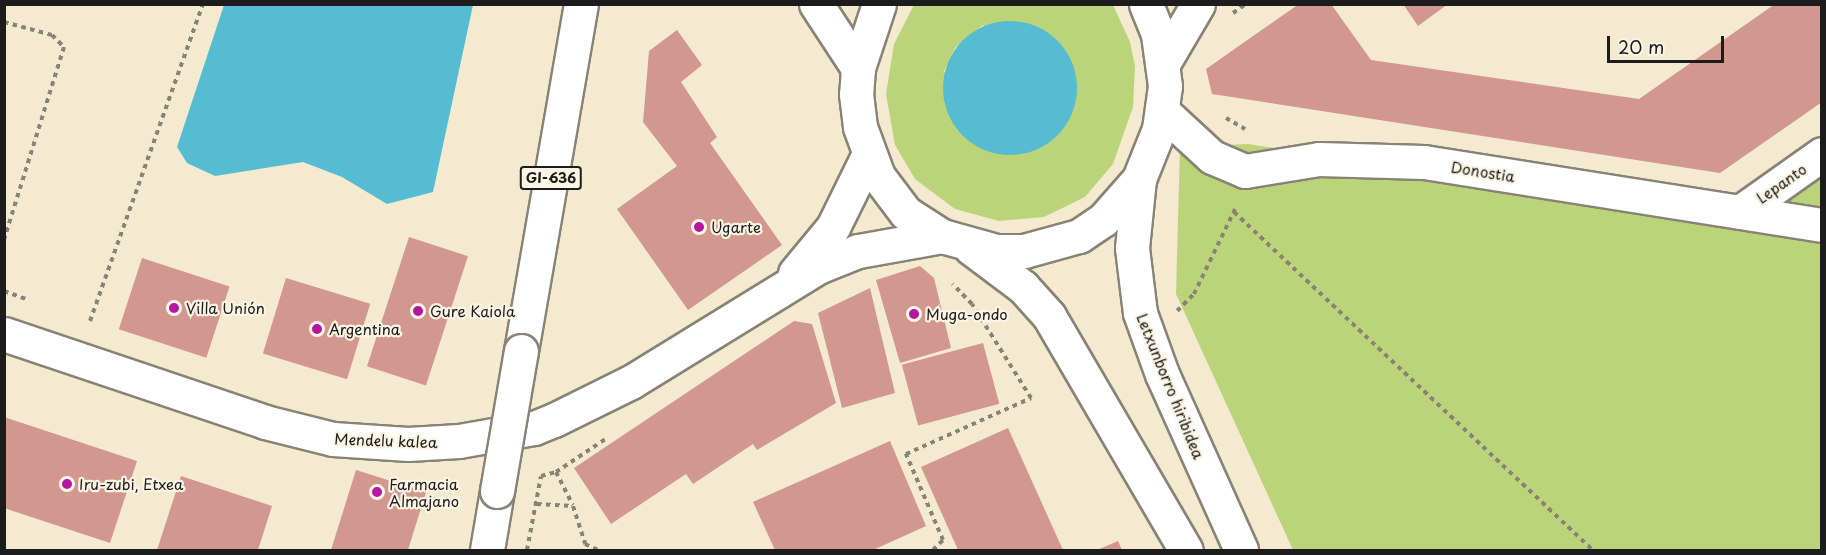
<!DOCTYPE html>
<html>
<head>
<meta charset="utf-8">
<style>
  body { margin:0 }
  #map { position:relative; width:1826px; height:555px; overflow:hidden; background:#f3eacf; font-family:"Playpen Sans",sans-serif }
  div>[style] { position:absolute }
  .green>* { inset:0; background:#bcd479 }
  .water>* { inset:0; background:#55bcd2 }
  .round { border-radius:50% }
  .building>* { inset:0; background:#d2978f; transform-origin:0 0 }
  .path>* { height:4px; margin-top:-2px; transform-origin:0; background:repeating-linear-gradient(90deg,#888376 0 4.5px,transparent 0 9px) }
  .roads { filter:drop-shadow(2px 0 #888376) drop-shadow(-2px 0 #888376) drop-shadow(0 2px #888376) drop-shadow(0 -2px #888376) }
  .minor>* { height:33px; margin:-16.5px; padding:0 16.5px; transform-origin:16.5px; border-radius:16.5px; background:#fff }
  .major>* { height:33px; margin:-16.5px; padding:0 16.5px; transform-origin:16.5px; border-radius:16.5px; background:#fff }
  .bridges { filter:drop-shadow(2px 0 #888376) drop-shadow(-2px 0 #888376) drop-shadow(0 2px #888376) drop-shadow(0 -2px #888376) }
  .major-bridge>* { height:33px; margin:-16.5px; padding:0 16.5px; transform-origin:16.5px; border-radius:16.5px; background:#fff }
  .dots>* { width:16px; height:16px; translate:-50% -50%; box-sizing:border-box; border:3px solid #fcf5e5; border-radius:50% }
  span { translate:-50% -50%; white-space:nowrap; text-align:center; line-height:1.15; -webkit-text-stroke:4.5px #fcf5e5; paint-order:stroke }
  .shield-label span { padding:2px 4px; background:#fcf5e5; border:2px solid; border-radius:4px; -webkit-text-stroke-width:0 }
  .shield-label { font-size:14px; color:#1c1c1c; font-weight:700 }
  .street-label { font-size:15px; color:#1c1c1c }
  .poi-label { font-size:15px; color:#1c1c1c }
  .left { translate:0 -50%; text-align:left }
  .frame { position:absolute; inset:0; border:6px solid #1c1c1c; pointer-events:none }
  .scale { position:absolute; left:1607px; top:36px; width:117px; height:27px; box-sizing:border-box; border:3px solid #1c1c1c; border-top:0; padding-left:8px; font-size:18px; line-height:21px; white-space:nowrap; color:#1c1c1c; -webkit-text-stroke:4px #fcf5e5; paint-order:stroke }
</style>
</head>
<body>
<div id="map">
  <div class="green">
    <i style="clip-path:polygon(evenodd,914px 5px,1113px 5px,1130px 42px,1135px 66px,1133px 107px,1113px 164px,1085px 197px,1044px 217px,999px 221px,955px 209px,915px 179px,895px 145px,886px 94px,894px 44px,914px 5px,983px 25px,1024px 154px,999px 154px,944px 71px,955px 48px,983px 25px)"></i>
    <i style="clip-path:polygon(1248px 144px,1821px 236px,1821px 550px,1293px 550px,1176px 294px,1180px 147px)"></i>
    <i style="clip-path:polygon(1821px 154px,1821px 225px,1740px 212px)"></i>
  </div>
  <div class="water">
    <i style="clip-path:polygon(224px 5px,473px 5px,433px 192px,387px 204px,342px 177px,303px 162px,215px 176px,187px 163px,177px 147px)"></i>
    <i class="round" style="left:943px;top:21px;width:134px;height:134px"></i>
  </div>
  <div class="building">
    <i style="clip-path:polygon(1299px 4px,1331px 4px,1371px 60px,1639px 99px,1775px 4px,1822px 4px,1822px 102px,1720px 173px,1212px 94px,1206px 69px)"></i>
    <i style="clip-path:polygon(1403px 4px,1448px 4px,1418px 26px)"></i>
    <i style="clip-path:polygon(677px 30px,702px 65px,681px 82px,717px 137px,710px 143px,782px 245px,688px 310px,617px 209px,677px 166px,643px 122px,649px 51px)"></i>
    <i style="left:409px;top:237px;width:62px;height:136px;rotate:18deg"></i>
    <i style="left:142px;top:258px;width:92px;height:75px;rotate:18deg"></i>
    <i style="clip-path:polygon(920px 266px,934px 278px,951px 348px,900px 363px,876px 280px)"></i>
    <i style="left:286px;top:278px;width:88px;height:79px;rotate:17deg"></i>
    <i style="clip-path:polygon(870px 288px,895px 393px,842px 408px,818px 313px)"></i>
    <i style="clip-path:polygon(794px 321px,812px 324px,836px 403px,757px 450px,753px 444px,693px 484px,686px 474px,611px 524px,574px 468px)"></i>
    <i style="left:983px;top:343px;width:63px;height:84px;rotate:75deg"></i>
    <i style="clip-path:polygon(4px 417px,137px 461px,110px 543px,4px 508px)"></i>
    <i style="clip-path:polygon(1008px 428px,1063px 550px,958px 550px,921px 467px)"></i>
    <i style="clip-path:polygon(890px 441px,926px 526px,873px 550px,775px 550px,753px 502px)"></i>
    <i style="clip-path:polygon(356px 470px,426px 492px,408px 550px,331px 550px)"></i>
    <i style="clip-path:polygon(181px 476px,272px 506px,258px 550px,157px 550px)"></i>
    <i style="clip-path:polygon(1118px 541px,1122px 550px,1097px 550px)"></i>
  </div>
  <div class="path">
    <i style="left:1233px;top:13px;width:16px;rotate:-35deg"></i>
    <i style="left:4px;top:22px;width:50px;rotate:15.2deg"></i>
    <i style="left:52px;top:35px;width:17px;rotate:45deg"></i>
    <i style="left:64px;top:47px;width:202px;rotate:107.3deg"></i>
    <i style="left:1226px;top:118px;width:22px;rotate:30deg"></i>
    <i style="left:1234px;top:212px;width:493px;rotate:43.3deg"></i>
    <i style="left:4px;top:291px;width:23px;rotate:20deg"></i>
    <i style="left:1177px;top:311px;width:24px;rotate:-45deg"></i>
    <i style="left:1194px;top:294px;width:97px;rotate:-64.2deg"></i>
    <i style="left:90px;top:321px;width:337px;rotate:-70.4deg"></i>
    <i style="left:556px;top:472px;width:37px;rotate:63deg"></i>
    <i style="left:537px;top:504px;width:36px;rotate:3deg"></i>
    <i style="left:573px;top:506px;width:40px;rotate:72deg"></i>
    <i style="left:585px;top:544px;width:14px;rotate:25deg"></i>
    <i style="left:527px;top:550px;width:75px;rotate:-79.3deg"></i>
    <i style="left:541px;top:476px;width:16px;rotate:-15deg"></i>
    <i style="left:556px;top:472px;width:61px;rotate:-33.7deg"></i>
    <i style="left:933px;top:550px;width:14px;rotate:-45deg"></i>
    <i style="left:943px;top:540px;width:94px;rotate:-113.3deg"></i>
    <i style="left:906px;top:454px;width:137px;rotate:-24.1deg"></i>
    <i style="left:1031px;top:398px;width:111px;rotate:-122.1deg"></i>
    <i style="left:972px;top:304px;width:28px;rotate:-134deg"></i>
  </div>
  <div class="roads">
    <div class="minor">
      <i style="left:1162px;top:111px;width:68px;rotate:42.6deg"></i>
      <i style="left:1212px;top:157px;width:36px;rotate:23deg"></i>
      <i style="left:1245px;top:171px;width:75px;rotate:-9.2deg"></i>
      <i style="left:1319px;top:159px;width:105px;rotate:1.6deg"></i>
      <i style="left:1424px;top:162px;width:403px;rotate:9deg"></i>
      <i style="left:1740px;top:212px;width:100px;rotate:-35.3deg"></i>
    </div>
    <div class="major">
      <i style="left:816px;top:4px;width:77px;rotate:56.7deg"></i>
      <i style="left:879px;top:4px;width:67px;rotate:108.2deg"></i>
      <i style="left:858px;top:68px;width:26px;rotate:94deg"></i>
      <i style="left:856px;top:94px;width:33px;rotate:83deg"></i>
      <i style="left:860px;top:127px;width:52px;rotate:69.8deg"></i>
      <i style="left:878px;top:176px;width:46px;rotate:52.9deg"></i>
      <i style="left:906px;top:213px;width:43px;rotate:32.6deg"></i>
      <i style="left:942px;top:236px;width:56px;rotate:15.5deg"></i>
      <i style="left:996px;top:251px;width:28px"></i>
      <i style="left:1024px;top:251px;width:57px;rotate:-15.3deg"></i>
      <i style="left:1079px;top:236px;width:29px;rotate:-34deg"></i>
      <i style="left:1103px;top:220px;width:55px;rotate:-48.7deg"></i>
      <i style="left:1139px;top:179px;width:54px;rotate:-68.2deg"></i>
      <i style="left:1159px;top:129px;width:43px;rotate:-82.1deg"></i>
      <i style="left:1165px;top:86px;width:52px;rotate:-97.7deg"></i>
      <i style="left:1158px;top:34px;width:32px;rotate:-112deg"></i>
      <i style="left:1164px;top:62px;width:67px;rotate:-59.6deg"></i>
      <i style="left:1139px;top:179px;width:69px;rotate:95.8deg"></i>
      <i style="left:1132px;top:248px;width:65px;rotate:83deg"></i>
      <i style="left:1140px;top:313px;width:65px;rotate:70.2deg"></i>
      <i style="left:1162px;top:374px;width:193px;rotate:65.8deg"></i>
      <i style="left:971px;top:248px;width:65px;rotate:36.9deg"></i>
      <i style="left:1023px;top:287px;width:39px;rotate:48deg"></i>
      <i style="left:1049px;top:316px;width:271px;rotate:59.7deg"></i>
      <i style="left:795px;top:273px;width:60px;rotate:-50.4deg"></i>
      <i style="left:833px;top:227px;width:79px;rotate:-63.8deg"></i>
      <i style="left:4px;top:334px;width:275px;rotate:18.6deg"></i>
      <i style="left:265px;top:422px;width:70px;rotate:14deg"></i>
      <i style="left:333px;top:439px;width:75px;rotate:3.8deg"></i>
      <i style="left:408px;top:444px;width:51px;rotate:-3.4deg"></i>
      <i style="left:459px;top:441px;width:76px;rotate:-9.8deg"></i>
      <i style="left:534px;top:428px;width:22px;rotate:-22deg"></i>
      <i style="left:554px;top:420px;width:86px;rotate:-26.3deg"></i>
      <i style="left:631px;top:382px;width:220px;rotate:-31.6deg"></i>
      <i style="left:818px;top:267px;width:43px;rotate:-21.8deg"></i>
      <i style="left:858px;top:251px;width:85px;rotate:-10.1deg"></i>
      <i style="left:521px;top:351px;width:352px;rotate:-80.2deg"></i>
      <i style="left:487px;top:550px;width:60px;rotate:-80.4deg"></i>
    </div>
  </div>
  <div class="bridges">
    <div class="major-bridge">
      <i style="left:497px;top:491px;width:142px;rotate:-80.3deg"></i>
    </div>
  </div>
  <div class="dots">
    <i style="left:699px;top:227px;background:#b5179e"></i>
    <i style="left:174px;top:308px;background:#b5179e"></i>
    <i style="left:418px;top:311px;background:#b5179e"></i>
    <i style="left:914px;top:314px;background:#b5179e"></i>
    <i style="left:317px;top:329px;background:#b5179e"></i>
    <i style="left:67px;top:484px;background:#b5179e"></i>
    <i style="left:377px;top:492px;background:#b5179e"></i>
  </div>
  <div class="shield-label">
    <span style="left:551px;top:178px">GI-636</span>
  </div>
  <div class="street-label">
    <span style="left:1483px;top:171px;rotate:9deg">Donostia</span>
    <span style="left:1781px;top:183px;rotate:-35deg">Lepanto</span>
    <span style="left:1171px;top:386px;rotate:68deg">Letxunborro hiribidea</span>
    <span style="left:386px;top:440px;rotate:2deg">Mendelu kalea</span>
  </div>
  <div class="poi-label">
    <span class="left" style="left:711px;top:227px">Ugarte</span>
    <span class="left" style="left:186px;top:308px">Villa Unión</span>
    <span class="left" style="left:430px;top:311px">Gure Kaiola</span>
    <span class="left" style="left:926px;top:314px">Muga-ondo</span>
    <span class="left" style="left:329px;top:329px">Argentina</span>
    <span class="left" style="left:389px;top:492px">Farmacia<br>Almajano</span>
    <span class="left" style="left:79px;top:484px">Iru-zubi, Etxea</span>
  </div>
  <div class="frame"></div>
  <div class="scale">20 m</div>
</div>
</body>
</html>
